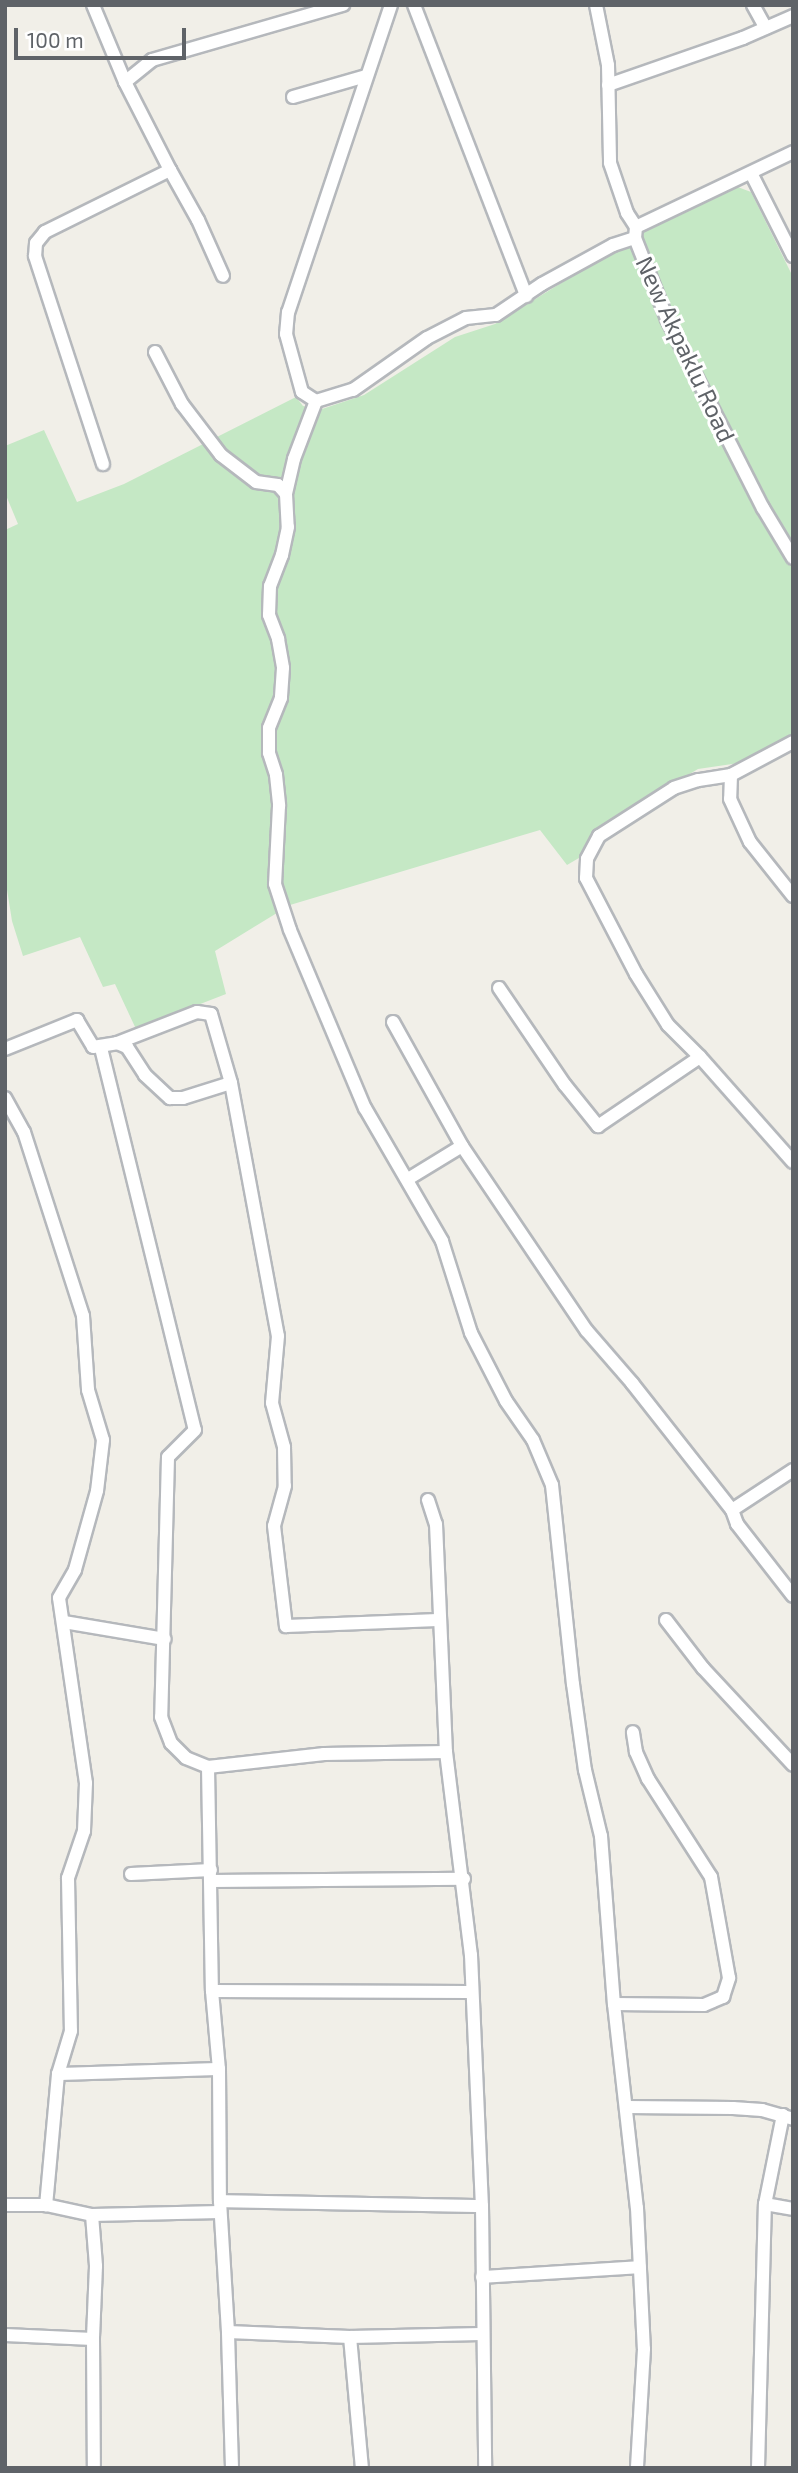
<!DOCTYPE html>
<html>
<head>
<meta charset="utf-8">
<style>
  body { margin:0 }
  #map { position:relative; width:798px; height:2473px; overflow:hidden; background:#f1efe8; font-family:"Exo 2",sans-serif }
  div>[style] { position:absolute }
  .green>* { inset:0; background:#c5e8c5 }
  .roads { filter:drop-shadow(2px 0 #b5b8bc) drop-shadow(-2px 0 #b5b8bc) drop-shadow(0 2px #b5b8bc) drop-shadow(0 -2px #b5b8bc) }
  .minor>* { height:12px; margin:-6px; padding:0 6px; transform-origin:6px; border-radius:6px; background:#fff }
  span { translate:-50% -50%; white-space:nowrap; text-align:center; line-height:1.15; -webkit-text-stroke:6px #fff; paint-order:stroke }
  .street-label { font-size:24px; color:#5f6368 }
  .frame { position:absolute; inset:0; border:7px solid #5f6368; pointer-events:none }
  .scale { position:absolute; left:14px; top:28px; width:172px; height:32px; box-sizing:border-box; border:4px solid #5f6368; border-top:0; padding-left:9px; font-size:21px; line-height:24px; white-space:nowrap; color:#5f6368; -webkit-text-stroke:5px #fff; paint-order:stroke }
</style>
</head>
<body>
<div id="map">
  <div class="green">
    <i style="clip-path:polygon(735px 186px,751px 192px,793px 277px,793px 735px,739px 763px,698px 769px,594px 831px,584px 855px,567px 865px,540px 830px,290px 905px,215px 951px,226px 994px,136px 1029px,115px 984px,103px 987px,80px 937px,23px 956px,12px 921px,5px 877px,5px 530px,18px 524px,5px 493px,5px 446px,44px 430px,77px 502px,124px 484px,296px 397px,303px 406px,322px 409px,364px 395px,455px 337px,495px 324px,645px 231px)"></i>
  </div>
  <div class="roads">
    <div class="minor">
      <i style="left:93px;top:5px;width:83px;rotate:67.4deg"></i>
      <i style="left:125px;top:82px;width:99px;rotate:62.9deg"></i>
      <i style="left:170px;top:170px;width:140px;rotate:153.6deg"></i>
      <i style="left:45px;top:232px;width:14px;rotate:129deg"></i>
      <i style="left:36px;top:243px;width:13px;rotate:94deg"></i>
      <i style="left:35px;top:256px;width:219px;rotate:71.9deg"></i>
      <i style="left:391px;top:5px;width:324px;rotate:108.5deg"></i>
      <i style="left:288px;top:312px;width:22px;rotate:95deg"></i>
      <i style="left:286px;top:334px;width:60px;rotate:74.6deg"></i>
      <i style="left:302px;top:392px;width:17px;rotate:33deg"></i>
      <i style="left:316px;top:401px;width:39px;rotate:-17deg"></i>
      <i style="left:353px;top:390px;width:90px;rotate:-35.1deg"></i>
      <i style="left:427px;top:338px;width:44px;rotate:-27.1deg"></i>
      <i style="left:466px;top:318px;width:30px;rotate:-6deg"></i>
      <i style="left:496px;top:315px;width:55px;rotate:-34deg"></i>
      <i style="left:542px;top:284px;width:81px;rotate:-28.8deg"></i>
      <i style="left:613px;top:245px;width:23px;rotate:-18deg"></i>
      <i style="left:414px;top:5px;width:312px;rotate:68.9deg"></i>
      <i style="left:596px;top:5px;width:61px;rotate:78.7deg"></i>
      <i style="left:608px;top:65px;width:98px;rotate:88.8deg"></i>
      <i style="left:610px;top:163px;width:53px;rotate:71.2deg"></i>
      <i style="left:627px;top:213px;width:17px;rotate:57deg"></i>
      <i style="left:636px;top:227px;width:11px;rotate:95deg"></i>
      <i style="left:635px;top:238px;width:87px;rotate:68.4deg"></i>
      <i style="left:667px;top:319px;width:212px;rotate:63.1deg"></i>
      <i style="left:763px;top:508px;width:58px;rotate:59deg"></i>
      <i style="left:753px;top:5px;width:26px;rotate:61deg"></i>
      <i style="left:125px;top:82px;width:35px;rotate:-39deg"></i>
      <i style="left:152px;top:60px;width:199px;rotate:-16.1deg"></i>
      <i style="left:608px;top:85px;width:143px;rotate:-19.2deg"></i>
      <i style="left:743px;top:38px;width:55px;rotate:-23.7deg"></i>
      <i style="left:293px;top:97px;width:76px;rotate:-16deg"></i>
      <i style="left:170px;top:170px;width:57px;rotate:60.8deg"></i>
      <i style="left:198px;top:220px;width:61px;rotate:65.9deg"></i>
      <i style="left:751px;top:173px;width:93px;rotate:63.2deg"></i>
      <i style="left:636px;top:227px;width:174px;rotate:-25.5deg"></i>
      <i style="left:155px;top:352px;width:59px;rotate:62.6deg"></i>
      <i style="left:182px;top:404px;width:64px;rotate:52.6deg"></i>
      <i style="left:221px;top:455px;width:44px;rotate:37.6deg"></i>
      <i style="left:256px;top:482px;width:22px;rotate:8deg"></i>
      <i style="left:278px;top:485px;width:12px;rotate:48deg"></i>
      <i style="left:316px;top:401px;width:62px;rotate:110.8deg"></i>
      <i style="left:294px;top:459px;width:36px;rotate:103deg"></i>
      <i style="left:286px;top:494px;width:33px;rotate:87deg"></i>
      <i style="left:288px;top:527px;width:29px;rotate:102deg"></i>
      <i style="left:282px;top:555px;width:33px;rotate:111deg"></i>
      <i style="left:270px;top:586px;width:29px;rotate:92deg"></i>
      <i style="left:269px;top:615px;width:26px;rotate:69deg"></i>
      <i style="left:278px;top:639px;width:29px;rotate:80deg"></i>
      <i style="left:283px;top:668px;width:30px;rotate:94deg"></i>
      <i style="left:281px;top:698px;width:32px;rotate:112deg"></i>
      <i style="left:269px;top:728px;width:25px;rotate:90deg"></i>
      <i style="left:269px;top:753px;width:23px;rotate:72deg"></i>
      <i style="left:276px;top:775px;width:31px;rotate:84deg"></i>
      <i style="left:279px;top:806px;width:78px;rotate:92.9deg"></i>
      <i style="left:275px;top:884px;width:48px;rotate:71.9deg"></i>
      <i style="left:290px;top:930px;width:193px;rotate:67.2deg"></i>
      <i style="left:365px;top:1108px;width:154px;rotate:59.9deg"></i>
      <i style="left:442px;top:1241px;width:96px;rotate:72.5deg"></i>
      <i style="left:471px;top:1333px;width:76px;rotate:62.8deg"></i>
      <i style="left:506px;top:1401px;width:47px;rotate:55.3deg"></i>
      <i style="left:533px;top:1440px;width:49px;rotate:67.1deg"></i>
      <i style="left:552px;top:1485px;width:200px;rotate:84deg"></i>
      <i style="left:573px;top:1684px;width:87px;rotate:82.1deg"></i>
      <i style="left:585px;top:1770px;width:68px;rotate:76.4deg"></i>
      <i style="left:601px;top:1836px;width:169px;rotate:85.6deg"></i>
      <i style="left:614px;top:2004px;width:205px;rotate:83.6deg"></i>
      <i style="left:637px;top:2208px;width:141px;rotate:87.2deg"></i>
      <i style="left:644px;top:2349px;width:119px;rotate:93.4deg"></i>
      <i style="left:793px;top:742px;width:70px;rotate:152deg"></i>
      <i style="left:731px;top:775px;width:24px;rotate:92deg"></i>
      <i style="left:730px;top:799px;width:47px;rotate:65.1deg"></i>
      <i style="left:750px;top:842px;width:69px;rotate:51.5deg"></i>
      <i style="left:731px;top:775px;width:33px;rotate:171deg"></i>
      <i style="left:698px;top:780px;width:25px;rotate:162deg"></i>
      <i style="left:674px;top:788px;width:89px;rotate:147.4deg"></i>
      <i style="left:599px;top:836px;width:26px;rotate:118deg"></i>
      <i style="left:587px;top:859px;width:19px;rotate:93deg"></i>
      <i style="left:586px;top:878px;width:108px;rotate:62.5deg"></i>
      <i style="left:636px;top:974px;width:60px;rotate:57.9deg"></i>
      <i style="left:668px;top:1025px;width:45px;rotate:45deg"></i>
      <i style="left:700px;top:1057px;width:140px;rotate:48.5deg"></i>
      <i style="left:499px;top:988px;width:117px;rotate:55.8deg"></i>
      <i style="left:565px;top:1085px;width:53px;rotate:51.2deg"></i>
      <i style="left:598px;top:1126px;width:123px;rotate:-34.1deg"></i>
      <i style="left:393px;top:1022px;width:142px;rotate:60.9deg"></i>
      <i style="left:462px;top:1146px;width:223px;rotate:56deg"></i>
      <i style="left:587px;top:1331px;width:69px;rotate:49.1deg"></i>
      <i style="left:632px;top:1383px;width:162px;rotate:51.8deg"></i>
      <i style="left:732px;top:1510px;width:15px;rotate:70deg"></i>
      <i style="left:737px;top:1524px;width:91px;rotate:52.1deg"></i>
      <i style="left:117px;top:1043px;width:86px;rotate:-21.2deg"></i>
      <i style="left:197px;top:1012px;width:14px;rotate:8deg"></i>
      <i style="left:211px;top:1014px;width:72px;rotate:73.8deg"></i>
      <i style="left:231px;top:1083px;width:257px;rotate:79.5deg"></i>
      <i style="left:278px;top:1336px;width:67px;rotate:95.1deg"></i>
      <i style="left:272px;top:1403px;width:46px;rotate:74.7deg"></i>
      <i style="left:284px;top:1447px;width:39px;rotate:89deg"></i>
      <i style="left:285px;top:1486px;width:41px;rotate:105.4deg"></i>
      <i style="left:274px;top:1526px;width:101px;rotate:83.2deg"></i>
      <i style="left:286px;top:1626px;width:152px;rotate:-2.3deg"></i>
      <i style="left:101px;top:1048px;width:393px;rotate:76.2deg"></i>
      <i style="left:195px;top:1430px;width:38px;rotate:135deg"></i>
      <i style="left:168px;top:1457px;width:260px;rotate:91.5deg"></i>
      <i style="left:161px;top:1717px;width:28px;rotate:69deg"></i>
      <i style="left:171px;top:1743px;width:21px;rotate:45deg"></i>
      <i style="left:186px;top:1758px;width:24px;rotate:22deg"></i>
      <i style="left:208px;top:1767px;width:117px;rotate:-6.4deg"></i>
      <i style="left:324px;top:1754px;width:122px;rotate:-0.9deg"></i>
      <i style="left:5px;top:1049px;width:78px;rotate:-21.9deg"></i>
      <i style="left:77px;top:1020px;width:31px;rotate:59deg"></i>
      <i style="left:93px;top:1047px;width:24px;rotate:-9deg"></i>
      <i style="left:117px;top:1043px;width:11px;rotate:22deg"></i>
      <i style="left:127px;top:1047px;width:33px;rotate:57deg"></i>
      <i style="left:145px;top:1075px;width:34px;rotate:43deg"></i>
      <i style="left:170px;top:1098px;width:13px"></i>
      <i style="left:183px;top:1098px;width:50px;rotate:-17.4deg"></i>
      <i style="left:5px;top:1098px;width:39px;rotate:61deg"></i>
      <i style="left:24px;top:1132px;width:193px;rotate:72.2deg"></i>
      <i style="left:83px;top:1316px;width:74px;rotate:86.1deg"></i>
      <i style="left:88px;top:1390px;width:52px;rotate:73.3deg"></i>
      <i style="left:103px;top:1440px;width:51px;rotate:96.7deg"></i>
      <i style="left:97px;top:1491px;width:82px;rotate:105.6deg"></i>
      <i style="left:75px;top:1570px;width:32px;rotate:120deg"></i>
      <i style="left:59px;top:1598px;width:187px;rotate:81.7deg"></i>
      <i style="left:86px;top:1783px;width:48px;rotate:92.4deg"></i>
      <i style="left:84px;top:1831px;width:50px;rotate:108.8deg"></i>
      <i style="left:68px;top:1878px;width:153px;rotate:88.9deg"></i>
      <i style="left:71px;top:2031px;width:45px;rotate:106.8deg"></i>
      <i style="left:58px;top:2074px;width:132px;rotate:95.2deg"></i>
      <i style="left:408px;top:1179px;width:63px;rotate:-31.4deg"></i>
      <i style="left:428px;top:1500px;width:25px;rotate:72deg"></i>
      <i style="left:436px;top:1524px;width:228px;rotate:87.5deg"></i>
      <i style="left:446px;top:1752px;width:205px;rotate:83deg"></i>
      <i style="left:471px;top:1955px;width:251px;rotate:87.5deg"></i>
      <i style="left:482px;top:2206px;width:262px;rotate:89.3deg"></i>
      <i style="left:732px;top:1510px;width:73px;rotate:-33.3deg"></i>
      <i style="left:666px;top:1620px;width:61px;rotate:52.4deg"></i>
      <i style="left:703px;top:1668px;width:132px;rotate:47.1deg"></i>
      <i style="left:64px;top:1622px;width:102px;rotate:9.6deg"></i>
      <i style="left:208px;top:1767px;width:224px;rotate:89deg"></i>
      <i style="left:212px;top:1991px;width:78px;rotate:84.9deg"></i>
      <i style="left:219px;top:2069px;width:132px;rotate:89.6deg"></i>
      <i style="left:131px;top:1874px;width:80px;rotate:-2.9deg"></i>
      <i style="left:212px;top:1881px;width:252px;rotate:-0.5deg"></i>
      <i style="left:212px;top:1991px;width:258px;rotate:0.2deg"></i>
      <i style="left:614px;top:2004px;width:90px;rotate:0.6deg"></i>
      <i style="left:704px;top:2005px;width:21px;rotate:-23deg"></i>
      <i style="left:723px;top:1997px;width:20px;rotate:-72deg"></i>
      <i style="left:729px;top:1978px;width:103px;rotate:-100.1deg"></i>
      <i style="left:711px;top:1877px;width:117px;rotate:-122.7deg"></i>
      <i style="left:648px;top:1779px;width:30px;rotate:-114deg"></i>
      <i style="left:636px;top:1752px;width:20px;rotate:-99deg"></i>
      <i style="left:58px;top:2074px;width:161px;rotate:-1.8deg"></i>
      <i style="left:627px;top:2107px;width:106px;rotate:0.5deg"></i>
      <i style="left:733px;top:2108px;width:29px;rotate:4deg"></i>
      <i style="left:762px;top:2110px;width:32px;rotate:16deg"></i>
      <i style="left:783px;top:2115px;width:91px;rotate:101.4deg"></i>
      <i style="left:765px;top:2204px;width:28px;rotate:10deg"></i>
      <i style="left:5px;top:2205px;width:41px"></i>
      <i style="left:46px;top:2205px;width:47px;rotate:12.3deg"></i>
      <i style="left:92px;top:2215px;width:128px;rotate:-1.3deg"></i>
      <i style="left:92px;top:2215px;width:51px;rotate:85.5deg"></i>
      <i style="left:96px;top:2266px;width:73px;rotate:92.4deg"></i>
      <i style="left:93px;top:2339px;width:129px;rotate:89.6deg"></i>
      <i style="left:482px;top:2277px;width:158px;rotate:-3.6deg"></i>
      <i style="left:228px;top:2332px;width:122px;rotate:2.3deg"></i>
      <i style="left:350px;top:2337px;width:131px;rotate:-1.3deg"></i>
      <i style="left:5px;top:2335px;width:88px;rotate:2.6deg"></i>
      <i style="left:350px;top:2337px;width:132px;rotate:84.8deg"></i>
      <i style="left:232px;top:2468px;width:136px;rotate:-91.7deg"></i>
      <i style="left:228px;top:2332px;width:131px;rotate:-93.5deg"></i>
      <i style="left:220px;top:2201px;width:262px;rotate:1.1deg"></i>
      <i style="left:758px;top:2468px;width:264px;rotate:-88.5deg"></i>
    </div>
  </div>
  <div class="street-label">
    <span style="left:686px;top:349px;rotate:65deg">New Akpaklu Road</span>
  </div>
  <div class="frame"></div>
  <div class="scale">100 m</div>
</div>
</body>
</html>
